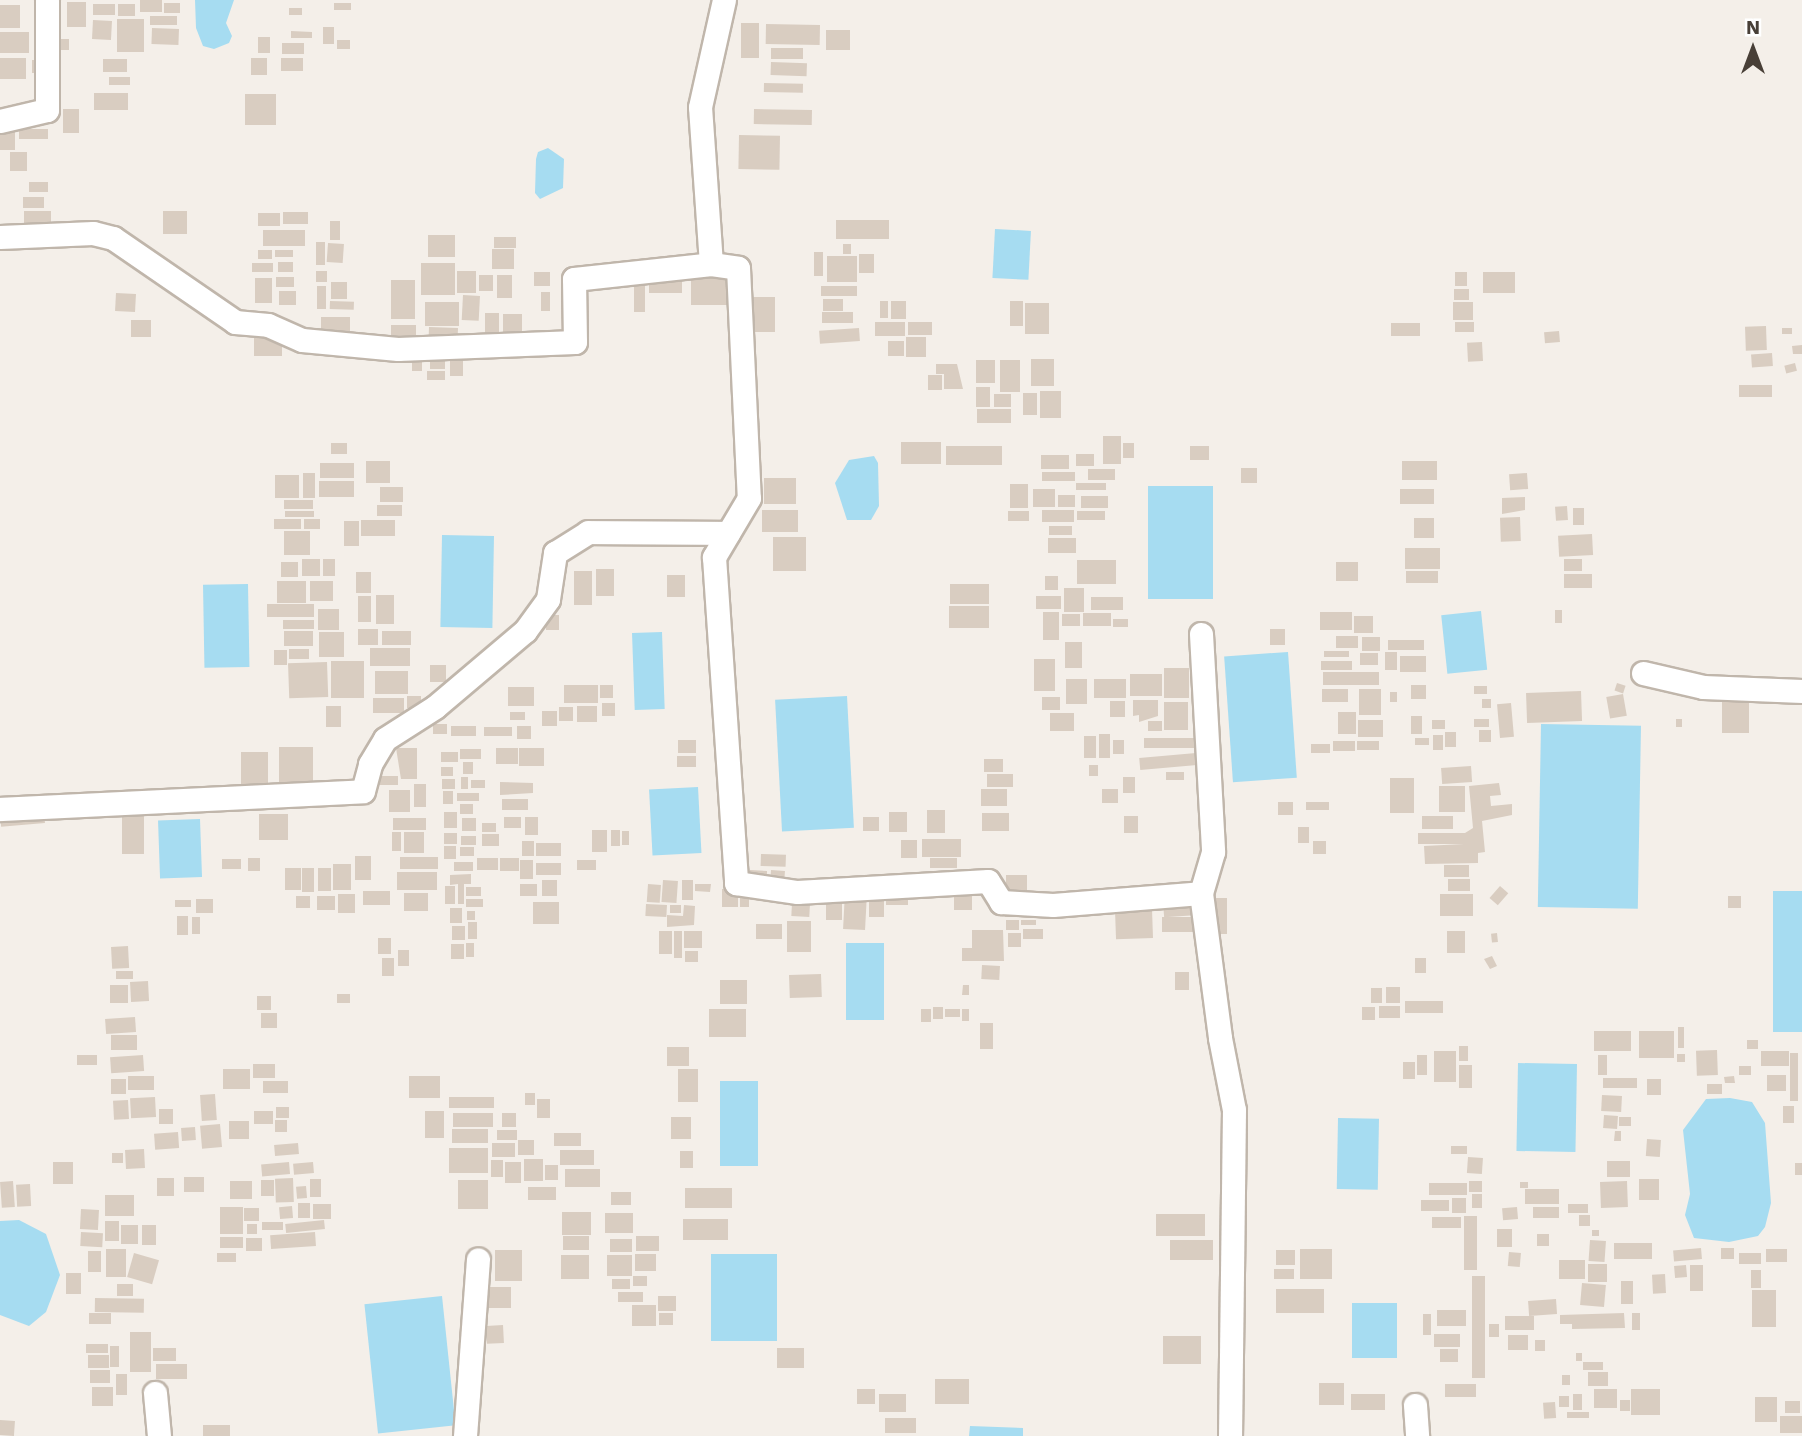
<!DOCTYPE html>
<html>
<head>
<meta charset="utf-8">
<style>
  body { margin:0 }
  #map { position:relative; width:1802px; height:1436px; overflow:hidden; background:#f4efe9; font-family:"Work Sans",sans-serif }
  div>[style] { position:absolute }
  .water>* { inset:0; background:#a6dcf1; transform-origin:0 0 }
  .building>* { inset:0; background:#d9cdc1; transform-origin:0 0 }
  .roads { filter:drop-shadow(2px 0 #c0b6ab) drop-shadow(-2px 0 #c0b6ab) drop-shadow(0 2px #c0b6ab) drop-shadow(0 -2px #c0b6ab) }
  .minor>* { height:23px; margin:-11.5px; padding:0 11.5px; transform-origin:11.5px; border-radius:11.5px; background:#fff }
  span { translate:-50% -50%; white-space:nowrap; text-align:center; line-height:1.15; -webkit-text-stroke:5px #fff; paint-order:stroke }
  .north { position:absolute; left:1718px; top:14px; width:70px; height:70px; -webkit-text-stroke:5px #fff; paint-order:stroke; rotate:0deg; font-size:19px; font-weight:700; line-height:28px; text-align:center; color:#483f37 }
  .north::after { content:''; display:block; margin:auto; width:24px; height:32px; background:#483f37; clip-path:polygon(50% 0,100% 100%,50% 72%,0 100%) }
</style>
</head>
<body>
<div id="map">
  <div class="water">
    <i style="clip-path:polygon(195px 0,234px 0,226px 23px,232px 36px,229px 43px,214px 49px,203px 46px,196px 28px)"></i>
    <i style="clip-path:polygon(548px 148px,564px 159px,563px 188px,540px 199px,535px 193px,536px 159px,538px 152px)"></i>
    <i style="left:995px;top:229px;width:36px;height:49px;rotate:3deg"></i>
    <i style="clip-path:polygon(874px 456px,878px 463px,879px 506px,871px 520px,847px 520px,835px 483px,849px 460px)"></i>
    <i style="left:1148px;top:486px;width:65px;height:113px"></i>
    <i style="left:442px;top:535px;width:52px;height:92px;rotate:1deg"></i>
    <i style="left:248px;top:584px;width:83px;height:45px;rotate:89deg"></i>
    <i style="left:1481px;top:611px;width:59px;height:40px;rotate:84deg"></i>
    <i style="left:662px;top:632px;width:77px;height:30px;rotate:88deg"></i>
    <i style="left:1288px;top:652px;width:126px;height:64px;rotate:86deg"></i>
    <i style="left:847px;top:696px;width:132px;height:72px;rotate:87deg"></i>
    <i style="left:1541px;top:724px;width:100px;height:183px;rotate:1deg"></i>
    <i style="left:698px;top:787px;width:66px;height:49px;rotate:87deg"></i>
    <i style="left:200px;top:819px;width:58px;height:42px;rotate:88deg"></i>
    <i style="left:1773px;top:891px;width:29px;height:141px"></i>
    <i style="left:846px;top:943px;width:38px;height:77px"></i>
    <i style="left:1518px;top:1063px;width:59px;height:88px;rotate:1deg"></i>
    <i style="left:720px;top:1081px;width:38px;height:85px"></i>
    <i style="clip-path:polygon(1730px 1098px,1752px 1102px,1765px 1123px,1771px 1203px,1765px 1227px,1758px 1236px,1729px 1242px,1694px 1238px,1685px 1215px,1690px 1194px,1683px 1130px,1706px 1099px)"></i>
    <i style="left:1338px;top:1118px;width:41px;height:71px;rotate:1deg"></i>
    <i style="clip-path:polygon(19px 1220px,46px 1234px,60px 1275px,46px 1312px,29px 1326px,0 1315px,0 1221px)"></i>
    <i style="left:711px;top:1254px;width:66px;height:87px"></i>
    <i style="left:442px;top:1296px;width:130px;height:78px;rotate:84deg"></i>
    <i style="left:1352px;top:1303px;width:45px;height:55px"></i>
    <i style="clip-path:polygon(970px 1426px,1023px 1428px,1023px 1436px,969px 1436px)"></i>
  </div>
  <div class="building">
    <i style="left:140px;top:0;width:22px;height:12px"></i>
    <i style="left:67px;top:2px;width:19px;height:25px"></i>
    <i style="left:164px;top:3px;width:16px;height:10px"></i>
    <i style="left:334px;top:3px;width:17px;height:7px"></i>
    <i style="left:93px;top:4px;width:22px;height:11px"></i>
    <i style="left:118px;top:4px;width:17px;height:12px"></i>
    <i style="left:0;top:5px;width:20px;height:23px"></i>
    <i style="left:289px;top:8px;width:13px;height:7px"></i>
    <i style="left:150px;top:16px;width:27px;height:9px"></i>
    <i style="left:117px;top:19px;width:27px;height:33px"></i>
    <i style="left:93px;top:20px;width:19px;height:19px;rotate:3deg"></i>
    <i style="left:741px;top:23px;width:18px;height:35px"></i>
    <i style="left:766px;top:24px;width:54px;height:20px;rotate:1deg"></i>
    <i style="left:323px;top:27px;width:11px;height:17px"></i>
    <i style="left:152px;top:28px;width:27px;height:16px;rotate:2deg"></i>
    <i style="left:826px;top:30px;width:24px;height:20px"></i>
    <i style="clip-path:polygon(291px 31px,312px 32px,312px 38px,291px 38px)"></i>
    <i style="left:0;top:32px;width:29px;height:21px"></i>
    <i style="left:258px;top:37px;width:12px;height:16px"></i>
    <i style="left:55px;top:39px;width:14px;height:11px"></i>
    <i style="left:337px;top:40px;width:13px;height:9px"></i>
    <i style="left:282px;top:43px;width:22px;height:11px"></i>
    <i style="left:771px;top:48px;width:32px;height:11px"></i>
    <i style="left:0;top:58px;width:26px;height:21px"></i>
    <i style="left:251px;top:58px;width:16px;height:17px"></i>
    <i style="left:281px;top:58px;width:22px;height:13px"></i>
    <i style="left:103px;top:59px;width:24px;height:13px"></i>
    <i style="left:32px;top:60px;width:10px;height:13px"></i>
    <i style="left:771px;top:62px;width:36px;height:13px;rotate:2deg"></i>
    <i style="left:109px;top:77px;width:21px;height:8px"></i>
    <i style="left:764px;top:83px;width:39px;height:9px;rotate:1deg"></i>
    <i style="left:94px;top:93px;width:34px;height:17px"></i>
    <i style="left:245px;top:94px;width:31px;height:31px"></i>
    <i style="left:63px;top:109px;width:16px;height:24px"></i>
    <i style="left:754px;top:109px;width:58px;height:15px;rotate:1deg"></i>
    <i style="left:0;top:128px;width:15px;height:22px"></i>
    <i style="left:19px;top:129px;width:29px;height:10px"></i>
    <i style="left:739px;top:135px;width:41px;height:34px;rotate:1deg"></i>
    <i style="left:10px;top:152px;width:17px;height:19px"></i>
    <i style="left:29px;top:182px;width:19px;height:10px"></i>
    <i style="left:23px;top:197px;width:21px;height:11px"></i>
    <i style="left:24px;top:211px;width:27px;height:12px"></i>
    <i style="left:163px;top:211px;width:24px;height:23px"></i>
    <i style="left:283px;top:212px;width:25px;height:12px"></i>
    <i style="left:258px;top:213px;width:22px;height:13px"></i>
    <i style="left:836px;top:220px;width:53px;height:19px"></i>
    <i style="left:330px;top:221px;width:10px;height:19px"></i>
    <i style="left:263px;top:230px;width:42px;height:16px"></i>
    <i style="left:428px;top:235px;width:27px;height:22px"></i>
    <i style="left:494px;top:237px;width:22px;height:11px"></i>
    <i style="left:316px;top:242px;width:9px;height:23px"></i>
    <i style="left:328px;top:243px;width:16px;height:19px;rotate:4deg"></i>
    <i style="left:843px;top:244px;width:8px;height:10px"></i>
    <i style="left:492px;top:249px;width:22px;height:20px"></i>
    <i style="left:258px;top:250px;width:14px;height:9px"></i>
    <i style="left:275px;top:250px;width:18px;height:7px"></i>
    <i style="left:814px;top:252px;width:9px;height:24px"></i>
    <i style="left:859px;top:254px;width:15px;height:19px"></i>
    <i style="left:827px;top:256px;width:30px;height:26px"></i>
    <i style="left:278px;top:262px;width:15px;height:10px"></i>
    <i style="left:252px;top:263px;width:21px;height:9px"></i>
    <i style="left:421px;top:263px;width:34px;height:32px"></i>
    <i style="left:316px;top:271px;width:11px;height:11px"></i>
    <i style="left:457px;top:271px;width:19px;height:22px"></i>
    <i style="left:534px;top:272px;width:16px;height:14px"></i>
    <i style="left:1455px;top:272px;width:12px;height:14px"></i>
    <i style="left:1483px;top:272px;width:32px;height:21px"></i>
    <i style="left:479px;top:275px;width:14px;height:16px"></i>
    <i style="left:497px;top:275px;width:15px;height:23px"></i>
    <i style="left:691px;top:276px;width:36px;height:29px"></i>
    <i style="left:276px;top:277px;width:18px;height:10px"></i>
    <i style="left:255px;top:278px;width:17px;height:25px"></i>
    <i style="left:391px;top:280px;width:24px;height:39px"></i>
    <i style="left:634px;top:280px;width:11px;height:32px"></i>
    <i style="left:649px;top:280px;width:33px;height:13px"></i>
    <i style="left:331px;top:282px;width:16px;height:17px"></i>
    <i style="left:317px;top:286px;width:9px;height:23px"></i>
    <i style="left:857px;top:286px;width:10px;height:36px;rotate:90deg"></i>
    <i style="left:1454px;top:289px;width:15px;height:11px"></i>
    <i style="left:279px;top:291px;width:17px;height:14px"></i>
    <i style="left:541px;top:292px;width:9px;height:19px"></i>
    <i style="left:116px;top:293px;width:20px;height:18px;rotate:3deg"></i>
    <i style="left:463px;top:295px;width:17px;height:25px;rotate:3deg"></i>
    <i style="left:746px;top:297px;width:29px;height:35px"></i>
    <i style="left:823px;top:299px;width:20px;height:12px"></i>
    <i style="left:330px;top:301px;width:24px;height:8px;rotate:2deg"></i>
    <i style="left:880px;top:301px;width:8px;height:17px"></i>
    <i style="left:891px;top:301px;width:15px;height:18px"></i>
    <i style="left:1023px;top:301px;width:25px;height:13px;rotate:90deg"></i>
    <i style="left:425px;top:302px;width:34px;height:24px"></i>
    <i style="left:1453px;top:302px;width:20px;height:18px"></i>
    <i style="left:1025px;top:303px;width:24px;height:31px"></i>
    <i style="left:853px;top:312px;width:11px;height:31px;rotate:90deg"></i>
    <i style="left:485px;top:313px;width:14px;height:21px"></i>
    <i style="left:503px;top:314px;width:19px;height:19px"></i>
    <i style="left:321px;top:317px;width:29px;height:20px"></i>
    <i style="left:131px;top:320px;width:20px;height:17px"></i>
    <i style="left:905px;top:322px;width:14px;height:30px;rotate:90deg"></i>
    <i style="left:908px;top:322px;width:24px;height:13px"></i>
    <i style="left:1455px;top:322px;width:19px;height:10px"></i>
    <i style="left:1391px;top:323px;width:29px;height:13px"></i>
    <i style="left:391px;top:325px;width:25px;height:16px"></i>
    <i style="left:1766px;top:326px;width:24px;height:21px;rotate:88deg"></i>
    <i style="left:429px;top:327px;width:29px;height:15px;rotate:2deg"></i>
    <i style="left:859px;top:328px;width:13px;height:40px;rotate:86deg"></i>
    <i style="left:1792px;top:328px;width:6px;height:10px;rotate:90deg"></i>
    <i style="left:1559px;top:331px;width:11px;height:15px;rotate:85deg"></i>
    <i style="left:254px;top:334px;width:28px;height:22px"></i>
    <i style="left:926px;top:337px;width:20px;height:20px;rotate:90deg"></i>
    <i style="left:888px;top:341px;width:16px;height:15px"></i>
    <i style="left:1482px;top:342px;width:19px;height:15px;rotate:87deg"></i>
    <i style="clip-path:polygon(1802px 345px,1802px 354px,1793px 354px,1792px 346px)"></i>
    <i style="left:412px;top:352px;width:10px;height:19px"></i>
    <i style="left:1772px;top:353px;width:13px;height:21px;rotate:86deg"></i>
    <i style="left:450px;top:356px;width:13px;height:20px"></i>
    <i style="left:430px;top:357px;width:15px;height:12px"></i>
    <i style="left:1031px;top:359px;width:23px;height:27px"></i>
    <i style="left:976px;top:360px;width:19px;height:23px"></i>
    <i style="left:1000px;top:360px;width:20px;height:32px"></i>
    <i style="left:1795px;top:363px;width:8px;height:11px;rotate:76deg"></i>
    <i style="clip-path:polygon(936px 364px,957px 364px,963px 389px,944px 389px,944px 374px,936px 374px)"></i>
    <i style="left:427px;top:371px;width:18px;height:9px"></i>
    <i style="left:928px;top:375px;width:14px;height:15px"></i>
    <i style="left:1739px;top:385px;width:33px;height:12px"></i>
    <i style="left:976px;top:387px;width:14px;height:20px"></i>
    <i style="left:1040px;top:391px;width:21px;height:27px"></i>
    <i style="left:1023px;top:393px;width:14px;height:22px"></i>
    <i style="left:994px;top:394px;width:17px;height:13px"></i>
    <i style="left:1011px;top:409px;width:14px;height:34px;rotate:90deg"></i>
    <i style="left:1103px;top:436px;width:18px;height:28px"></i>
    <i style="left:941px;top:442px;width:22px;height:40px;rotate:90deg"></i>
    <i style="left:331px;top:443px;width:16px;height:11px"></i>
    <i style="left:1123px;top:443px;width:11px;height:15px"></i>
    <i style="left:946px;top:446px;width:56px;height:19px"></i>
    <i style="left:1190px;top:446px;width:19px;height:14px"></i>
    <i style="left:1076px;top:454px;width:18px;height:12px"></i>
    <i style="left:1041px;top:455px;width:28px;height:14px"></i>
    <i style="left:366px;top:461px;width:24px;height:22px"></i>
    <i style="left:1402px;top:461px;width:35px;height:19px"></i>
    <i style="left:320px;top:463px;width:34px;height:15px"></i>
    <i style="left:1241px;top:468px;width:16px;height:15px"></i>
    <i style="left:1115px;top:469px;width:11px;height:27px;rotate:90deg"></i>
    <i style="left:1042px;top:472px;width:33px;height:9px"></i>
    <i style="left:303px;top:473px;width:12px;height:25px"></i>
    <i style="left:1527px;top:473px;width:16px;height:18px;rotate:86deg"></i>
    <i style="left:275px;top:475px;width:24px;height:23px"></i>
    <i style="left:764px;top:478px;width:32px;height:26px"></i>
    <i style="left:319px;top:481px;width:35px;height:16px"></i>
    <i style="left:1076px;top:483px;width:30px;height:7px"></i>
    <i style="left:1010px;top:484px;width:18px;height:24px"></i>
    <i style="left:403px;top:487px;width:15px;height:23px;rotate:90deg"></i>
    <i style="left:1033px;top:489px;width:22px;height:18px"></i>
    <i style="left:1400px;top:489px;width:34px;height:15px"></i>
    <i style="left:1058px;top:495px;width:17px;height:12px"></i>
    <i style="left:1081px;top:496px;width:27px;height:12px"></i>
    <i style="clip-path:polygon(1525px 497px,1525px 510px,1502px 514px,1502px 498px)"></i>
    <i style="left:284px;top:500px;width:29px;height:9px"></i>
    <i style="left:377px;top:505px;width:25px;height:11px"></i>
    <i style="left:1567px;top:506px;width:14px;height:12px;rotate:86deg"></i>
    <i style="left:1584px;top:508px;width:17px;height:11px;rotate:90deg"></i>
    <i style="left:762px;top:510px;width:36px;height:22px"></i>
    <i style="left:1042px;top:510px;width:32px;height:12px"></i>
    <i style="left:285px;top:511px;width:29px;height:6px"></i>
    <i style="left:1029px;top:511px;width:10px;height:21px;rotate:90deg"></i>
    <i style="left:1077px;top:511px;width:28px;height:9px"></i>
    <i style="left:1520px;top:517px;width:24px;height:20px;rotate:88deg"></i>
    <i style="left:1414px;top:518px;width:20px;height:20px"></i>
    <i style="left:274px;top:519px;width:27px;height:10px"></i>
    <i style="left:304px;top:519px;width:16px;height:10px"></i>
    <i style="left:361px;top:520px;width:34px;height:16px"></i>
    <i style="left:344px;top:521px;width:15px;height:25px"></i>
    <i style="left:1049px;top:526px;width:23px;height:9px"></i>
    <i style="left:310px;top:531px;width:24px;height:26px;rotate:90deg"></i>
    <i style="left:1592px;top:534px;width:21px;height:34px;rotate:87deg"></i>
    <i style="left:773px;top:537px;width:33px;height:34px"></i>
    <i style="left:1048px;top:538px;width:28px;height:15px"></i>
    <i style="left:1405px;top:548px;width:35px;height:21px"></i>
    <i style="left:302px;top:559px;width:18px;height:17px"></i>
    <i style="left:323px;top:559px;width:12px;height:17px"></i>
    <i style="left:1564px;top:559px;width:18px;height:12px"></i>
    <i style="left:1116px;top:560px;width:24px;height:39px;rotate:90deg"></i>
    <i style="left:281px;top:562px;width:17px;height:15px"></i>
    <i style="left:1336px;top:562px;width:22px;height:19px"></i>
    <i style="left:614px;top:569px;width:27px;height:18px;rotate:90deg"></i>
    <i style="left:574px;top:571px;width:18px;height:34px"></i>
    <i style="left:1406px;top:571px;width:32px;height:12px"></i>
    <i style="left:356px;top:572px;width:15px;height:21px"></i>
    <i style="left:1592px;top:574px;width:14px;height:28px;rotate:90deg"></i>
    <i style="left:667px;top:575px;width:18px;height:22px"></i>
    <i style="left:1045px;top:576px;width:13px;height:14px"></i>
    <i style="left:277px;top:581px;width:29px;height:22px"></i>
    <i style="left:310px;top:581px;width:23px;height:20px"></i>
    <i style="left:950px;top:584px;width:39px;height:20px"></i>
    <i style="left:1064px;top:588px;width:20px;height:24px"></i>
    <i style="left:376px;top:595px;width:18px;height:29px"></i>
    <i style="left:358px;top:596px;width:13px;height:26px"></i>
    <i style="left:1036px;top:596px;width:25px;height:13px"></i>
    <i style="left:1091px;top:597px;width:32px;height:13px"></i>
    <i style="left:267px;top:604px;width:47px;height:13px"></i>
    <i style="left:949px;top:606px;width:40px;height:22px"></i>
    <i style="left:318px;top:609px;width:21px;height:21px"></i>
    <i style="left:1555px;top:610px;width:7px;height:13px"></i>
    <i style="left:1043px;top:612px;width:16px;height:28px"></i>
    <i style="left:1320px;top:612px;width:32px;height:18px"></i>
    <i style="left:1083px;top:613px;width:28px;height:13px"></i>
    <i style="left:1062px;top:614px;width:18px;height:12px"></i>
    <i style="left:546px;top:615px;width:13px;height:15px"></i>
    <i style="left:1354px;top:616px;width:19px;height:17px"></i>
    <i style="left:1113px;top:619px;width:15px;height:8px"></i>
    <i style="left:283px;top:620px;width:31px;height:9px"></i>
    <i style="left:358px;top:629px;width:20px;height:16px"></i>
    <i style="left:1270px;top:629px;width:15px;height:16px"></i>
    <i style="left:284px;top:631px;width:29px;height:15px"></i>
    <i style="left:382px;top:631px;width:29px;height:14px"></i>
    <i style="left:319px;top:632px;width:25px;height:25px"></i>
    <i style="left:1358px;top:636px;width:12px;height:22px;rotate:90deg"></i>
    <i style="left:1380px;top:637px;width:14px;height:18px;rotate:90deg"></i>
    <i style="left:1424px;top:640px;width:10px;height:36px;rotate:90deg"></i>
    <i style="left:1065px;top:642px;width:17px;height:26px"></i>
    <i style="left:370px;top:648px;width:40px;height:18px"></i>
    <i style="left:289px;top:649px;width:20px;height:10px"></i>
    <i style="left:274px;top:650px;width:13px;height:15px"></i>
    <i style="left:1324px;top:651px;width:25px;height:6px"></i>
    <i style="left:1385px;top:652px;width:12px;height:18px"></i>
    <i style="left:1360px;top:653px;width:18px;height:12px"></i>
    <i style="left:1400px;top:656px;width:26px;height:16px"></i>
    <i style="left:1034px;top:659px;width:21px;height:32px"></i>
    <i style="left:331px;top:661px;width:33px;height:37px"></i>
    <i style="left:1321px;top:661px;width:31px;height:9px"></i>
    <i style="left:327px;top:662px;width:35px;height:39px;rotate:88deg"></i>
    <i style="left:430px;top:665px;width:16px;height:17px"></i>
    <i style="left:1164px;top:668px;width:25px;height:30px"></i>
    <i style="left:408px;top:671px;width:23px;height:33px;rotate:90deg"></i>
    <i style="left:1379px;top:672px;width:13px;height:56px;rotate:90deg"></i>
    <i style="left:1130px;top:674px;width:32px;height:22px"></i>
    <i style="left:1066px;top:679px;width:21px;height:25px"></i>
    <i style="left:1126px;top:679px;width:19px;height:32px;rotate:90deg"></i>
    <i style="left:1617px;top:683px;width:9px;height:8px;rotate:18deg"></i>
    <i style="left:564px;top:685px;width:34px;height:18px"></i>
    <i style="left:600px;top:685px;width:13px;height:13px"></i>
    <i style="left:1411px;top:685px;width:15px;height:14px"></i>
    <i style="left:1474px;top:686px;width:13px;height:8px"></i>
    <i style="left:508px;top:687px;width:26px;height:19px"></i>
    <i style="left:1322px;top:689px;width:26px;height:13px"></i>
    <i style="left:1359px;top:689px;width:22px;height:26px"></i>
    <i style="left:1581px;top:691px;width:30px;height:55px;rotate:88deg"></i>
    <i style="left:1390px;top:692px;width:7px;height:10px"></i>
    <i style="left:1623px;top:694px;width:22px;height:17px;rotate:80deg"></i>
    <i style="left:407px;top:696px;width:14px;height:12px"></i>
    <i style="left:1042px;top:697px;width:18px;height:13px"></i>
    <i style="left:373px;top:698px;width:31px;height:15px"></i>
    <i style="left:1482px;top:699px;width:9px;height:9px"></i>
    <i style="left:1722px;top:699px;width:27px;height:34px"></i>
    <i style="clip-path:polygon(1133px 700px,1158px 700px,1158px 716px,1139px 722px,1139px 715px,1133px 716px)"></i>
    <i style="left:1110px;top:701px;width:15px;height:16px"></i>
    <i style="left:1164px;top:702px;width:24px;height:28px"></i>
    <i style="left:615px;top:703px;width:13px;height:13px;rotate:90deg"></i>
    <i style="left:1511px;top:703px;width:34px;height:14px;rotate:85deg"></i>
    <i style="left:326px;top:706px;width:15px;height:21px"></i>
    <i style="left:577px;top:706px;width:20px;height:16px"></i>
    <i style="left:559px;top:707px;width:14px;height:14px"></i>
    <i style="left:542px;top:711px;width:15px;height:15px"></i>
    <i style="left:510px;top:712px;width:15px;height:8px"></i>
    <i style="left:1338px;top:712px;width:18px;height:22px"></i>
    <i style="left:1050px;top:713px;width:24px;height:18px"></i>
    <i style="left:1411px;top:716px;width:11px;height:18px"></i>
    <i style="left:1474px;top:719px;width:15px;height:8px"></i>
    <i style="left:1676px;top:719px;width:6px;height:8px"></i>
    <i style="left:1383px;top:720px;width:17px;height:25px;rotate:90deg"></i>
    <i style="left:1432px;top:720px;width:13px;height:9px"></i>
    <i style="left:1148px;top:721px;width:14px;height:10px"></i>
    <i style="left:433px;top:724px;width:14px;height:10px"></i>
    <i style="left:451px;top:726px;width:25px;height:10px"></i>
    <i style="left:517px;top:726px;width:14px;height:13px"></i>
    <i style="left:484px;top:727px;width:28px;height:9px"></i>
    <i style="left:1491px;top:730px;width:12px;height:12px;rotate:90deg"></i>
    <i style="left:1445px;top:732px;width:11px;height:15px"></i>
    <i style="left:1099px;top:734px;width:11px;height:24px"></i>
    <i style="left:1433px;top:735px;width:10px;height:15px"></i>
    <i style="left:1084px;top:736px;width:12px;height:22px"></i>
    <i style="left:1144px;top:738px;width:51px;height:10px"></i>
    <i style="left:1415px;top:738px;width:14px;height:7px"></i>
    <i style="left:678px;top:740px;width:18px;height:13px"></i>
    <i style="left:1113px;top:740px;width:11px;height:14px"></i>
    <i style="left:1355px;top:741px;width:10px;height:22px;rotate:90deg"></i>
    <i style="left:1357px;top:741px;width:22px;height:9px"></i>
    <i style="left:1311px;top:744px;width:19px;height:9px"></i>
    <i style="left:279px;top:747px;width:34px;height:38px"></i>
    <i style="clip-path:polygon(396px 748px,417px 748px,417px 779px,401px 779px)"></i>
    <i style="left:496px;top:748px;width:22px;height:16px"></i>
    <i style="left:519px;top:748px;width:25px;height:18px"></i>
    <i style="left:460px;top:749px;width:21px;height:10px"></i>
    <i style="left:241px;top:752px;width:27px;height:38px"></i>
    <i style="left:441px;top:752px;width:17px;height:10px"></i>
    <i style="left:1196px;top:753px;width:12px;height:57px;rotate:85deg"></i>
    <i style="left:677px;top:756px;width:19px;height:11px"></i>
    <i style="left:984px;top:759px;width:19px;height:13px"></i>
    <i style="left:463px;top:762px;width:10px;height:12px"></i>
    <i style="left:1089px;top:765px;width:9px;height:11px"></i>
    <i style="left:1471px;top:766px;width:16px;height:30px;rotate:86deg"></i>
    <i style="left:441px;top:767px;width:12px;height:9px"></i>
    <i style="left:1166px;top:772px;width:18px;height:8px"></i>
    <i style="left:1013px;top:774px;width:13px;height:26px;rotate:90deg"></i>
    <i style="left:380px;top:776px;width:18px;height:9px"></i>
    <i style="left:461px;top:777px;width:7px;height:12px"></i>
    <i style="left:1123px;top:777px;width:12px;height:16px"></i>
    <i style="left:1390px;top:778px;width:24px;height:35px"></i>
    <i style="left:442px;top:779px;width:13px;height:10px"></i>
    <i style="left:471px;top:780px;width:14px;height:8px"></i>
    <i style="clip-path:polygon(500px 782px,533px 783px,533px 793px,500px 795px)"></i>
    <i style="clip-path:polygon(1499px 783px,1501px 795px,1490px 796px,1491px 806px,1512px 804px,1512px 815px,1482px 821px,1485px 852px,1478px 853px,1478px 863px,1425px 864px,1424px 846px,1464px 844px,1418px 844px,1418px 833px,1465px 833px,1473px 828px,1469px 786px)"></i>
    <i style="left:414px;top:784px;width:12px;height:23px"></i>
    <i style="left:1439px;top:786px;width:26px;height:26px"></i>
    <i style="left:981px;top:789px;width:26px;height:17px"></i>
    <i style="left:1118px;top:789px;width:14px;height:16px;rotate:90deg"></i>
    <i style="left:389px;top:790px;width:21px;height:22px"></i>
    <i style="left:443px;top:791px;width:10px;height:13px"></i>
    <i style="left:457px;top:793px;width:22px;height:8px"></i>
    <i style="left:502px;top:799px;width:26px;height:11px"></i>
    <i style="left:1278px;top:802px;width:15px;height:13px"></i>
    <i style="left:1306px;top:802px;width:23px;height:8px"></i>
    <i style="left:460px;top:804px;width:13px;height:10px"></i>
    <i style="left:122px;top:810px;width:22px;height:44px"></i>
    <i style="left:945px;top:810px;width:23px;height:18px;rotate:90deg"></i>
    <i style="left:44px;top:812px;width:11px;height:44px;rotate:85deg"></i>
    <i style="left:444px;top:812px;width:13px;height:16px"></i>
    <i style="left:889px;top:812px;width:18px;height:20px"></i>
    <i style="left:982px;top:813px;width:27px;height:18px"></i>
    <i style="left:259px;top:814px;width:29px;height:26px"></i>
    <i style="left:1124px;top:816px;width:14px;height:17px"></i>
    <i style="left:1422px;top:816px;width:31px;height:13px"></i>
    <i style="left:504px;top:817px;width:17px;height:11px"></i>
    <i style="left:525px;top:817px;width:13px;height:18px"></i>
    <i style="left:863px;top:817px;width:16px;height:14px"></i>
    <i style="left:393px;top:818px;width:33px;height:12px"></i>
    <i style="left:462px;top:818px;width:14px;height:13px"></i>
    <i style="left:482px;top:823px;width:14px;height:9px"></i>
    <i style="left:1298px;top:827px;width:11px;height:16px"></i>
    <i style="left:607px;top:830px;width:22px;height:15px;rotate:90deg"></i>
    <i style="left:611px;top:830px;width:9px;height:16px"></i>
    <i style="left:622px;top:831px;width:7px;height:14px"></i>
    <i style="left:392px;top:832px;width:9px;height:19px"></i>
    <i style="left:424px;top:832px;width:21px;height:20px;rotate:90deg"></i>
    <i style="left:444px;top:833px;width:13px;height:11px"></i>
    <i style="left:482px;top:834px;width:17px;height:12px"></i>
    <i style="left:461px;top:836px;width:15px;height:9px"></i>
    <i style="left:922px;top:839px;width:39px;height:18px"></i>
    <i style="left:901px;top:840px;width:16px;height:18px"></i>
    <i style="left:522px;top:841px;width:12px;height:15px"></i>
    <i style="left:1313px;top:841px;width:13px;height:13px"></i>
    <i style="left:536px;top:843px;width:25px;height:13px"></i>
    <i style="left:444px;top:846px;width:12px;height:13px"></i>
    <i style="left:460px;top:847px;width:14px;height:9px"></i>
    <i style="left:761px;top:854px;width:25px;height:12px;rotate:2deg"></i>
    <i style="left:355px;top:856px;width:16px;height:24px"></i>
    <i style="left:400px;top:857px;width:38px;height:12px"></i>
    <i style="left:248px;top:858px;width:12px;height:13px"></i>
    <i style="left:477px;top:858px;width:21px;height:12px"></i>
    <i style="left:500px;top:858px;width:19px;height:13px"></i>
    <i style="left:930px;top:858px;width:27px;height:10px"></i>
    <i style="left:222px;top:859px;width:19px;height:10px"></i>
    <i style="left:533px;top:860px;width:19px;height:13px;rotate:90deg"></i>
    <i style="left:577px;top:860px;width:19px;height:10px"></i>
    <i style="left:473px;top:862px;width:9px;height:19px;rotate:90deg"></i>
    <i style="left:536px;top:863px;width:25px;height:12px"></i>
    <i style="left:333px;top:864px;width:18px;height:26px"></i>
    <i style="left:1444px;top:865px;width:25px;height:12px"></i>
    <i style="left:285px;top:868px;width:16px;height:22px"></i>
    <i style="left:302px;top:868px;width:12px;height:24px"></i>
    <i style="left:318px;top:868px;width:13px;height:23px"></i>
    <i style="clip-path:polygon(750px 870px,767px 871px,767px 881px,749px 881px)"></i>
    <i style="left:771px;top:870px;width:14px;height:16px;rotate:4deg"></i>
    <i style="left:437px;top:872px;width:18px;height:40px;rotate:90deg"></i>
    <i style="clip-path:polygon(471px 874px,471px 884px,464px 884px,464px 904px,458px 904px,458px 884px,450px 885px,450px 875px)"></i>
    <i style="left:1006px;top:875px;width:21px;height:18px"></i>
    <i style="left:1448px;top:879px;width:22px;height:12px"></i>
    <i style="left:542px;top:880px;width:15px;height:16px"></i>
    <i style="left:663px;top:880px;width:15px;height:22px;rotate:4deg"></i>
    <i style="left:682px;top:880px;width:11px;height:20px"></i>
    <i style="left:520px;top:884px;width:17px;height:12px"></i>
    <i style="left:648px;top:884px;width:13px;height:18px;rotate:4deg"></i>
    <i style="clip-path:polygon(695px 884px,711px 884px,710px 892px,695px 891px)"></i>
    <i style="left:445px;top:886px;width:10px;height:18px"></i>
    <i style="left:1500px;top:886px;width:11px;height:16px;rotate:41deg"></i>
    <i style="left:466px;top:887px;width:15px;height:9px"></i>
    <i style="left:740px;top:887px;width:9px;height:20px"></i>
    <i style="left:722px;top:889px;width:16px;height:18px"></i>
    <i style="left:363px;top:891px;width:27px;height:14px"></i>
    <i style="left:869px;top:891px;width:15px;height:26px"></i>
    <i style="left:886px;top:891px;width:22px;height:14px"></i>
    <i style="left:845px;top:892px;width:22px;height:37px;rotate:3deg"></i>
    <i style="left:404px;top:893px;width:24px;height:18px"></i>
    <i style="left:355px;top:894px;width:19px;height:17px;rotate:90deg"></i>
    <i style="left:1440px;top:894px;width:33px;height:22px"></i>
    <i style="left:826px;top:895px;width:16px;height:25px"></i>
    <i style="left:296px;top:896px;width:14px;height:12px"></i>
    <i style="left:317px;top:896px;width:18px;height:14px"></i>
    <i style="left:954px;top:896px;width:18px;height:14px"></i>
    <i style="left:1728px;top:896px;width:13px;height:12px"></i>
    <i style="left:1209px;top:898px;width:18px;height:36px"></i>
    <i style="left:196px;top:899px;width:17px;height:14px"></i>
    <i style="left:466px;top:899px;width:17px;height:8px"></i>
    <i style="left:175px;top:900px;width:16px;height:7px"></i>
    <i style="left:1197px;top:900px;width:15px;height:34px;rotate:86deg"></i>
    <i style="left:533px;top:902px;width:26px;height:22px"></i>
    <i style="left:792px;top:903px;width:18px;height:13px;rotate:3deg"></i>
    <i style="left:646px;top:904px;width:21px;height:12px;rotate:3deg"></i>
    <i style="left:670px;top:905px;width:11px;height:8px"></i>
    <i style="clip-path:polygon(684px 905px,695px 906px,694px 925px,667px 927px,667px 915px,683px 916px)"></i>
    <i style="left:1005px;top:907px;width:30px;height:10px"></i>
    <i style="left:450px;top:908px;width:12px;height:15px"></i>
    <i style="left:1152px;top:909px;width:29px;height:37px;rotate:88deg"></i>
    <i style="left:467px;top:911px;width:8px;height:9px"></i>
    <i style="left:177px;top:916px;width:11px;height:19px"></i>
    <i style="left:192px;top:917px;width:8px;height:17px"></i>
    <i style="left:1194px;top:917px;width:15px;height:32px;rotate:90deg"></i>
    <i style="left:1006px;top:920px;width:13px;height:10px"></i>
    <i style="left:1021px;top:920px;width:15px;height:5px"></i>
    <i style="left:787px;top:921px;width:24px;height:31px"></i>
    <i style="left:477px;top:922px;width:17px;height:9px;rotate:90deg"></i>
    <i style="left:756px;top:924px;width:26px;height:15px"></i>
    <i style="left:452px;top:926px;width:13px;height:14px"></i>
    <i style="left:1023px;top:929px;width:20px;height:10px"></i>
    <i style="clip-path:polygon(972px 930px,1003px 930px,1004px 961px,962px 961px,962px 948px,972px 948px)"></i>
    <i style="left:659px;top:931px;width:13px;height:23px"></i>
    <i style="left:674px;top:931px;width:8px;height:27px"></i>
    <i style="left:684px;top:931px;width:18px;height:17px"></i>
    <i style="left:1465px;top:931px;width:22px;height:18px;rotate:90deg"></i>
    <i style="left:1008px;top:933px;width:13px;height:14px"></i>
    <i style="left:1497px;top:933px;width:9px;height:6px;rotate:84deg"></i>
    <i style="left:378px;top:938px;width:13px;height:16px"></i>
    <i style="left:466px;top:943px;width:8px;height:14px"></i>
    <i style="left:451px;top:944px;width:13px;height:15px"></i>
    <i style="left:128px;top:946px;width:22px;height:17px;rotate:87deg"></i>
    <i style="left:398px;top:950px;width:11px;height:16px"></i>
    <i style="left:685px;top:951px;width:13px;height:11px"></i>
    <i style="clip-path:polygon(1492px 956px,1497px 966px,1490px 969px,1484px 959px)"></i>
    <i style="left:382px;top:958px;width:12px;height:18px"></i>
    <i style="left:1415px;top:958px;width:11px;height:15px"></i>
    <i style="left:982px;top:965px;width:18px;height:14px;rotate:3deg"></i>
    <i style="left:133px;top:971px;width:8px;height:17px;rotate:90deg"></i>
    <i style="left:1175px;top:972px;width:14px;height:18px"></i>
    <i style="left:821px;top:974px;width:23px;height:32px;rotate:88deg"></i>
    <i style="left:720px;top:980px;width:27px;height:24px"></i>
    <i style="left:148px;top:981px;width:20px;height:18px;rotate:87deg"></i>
    <i style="left:110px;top:985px;width:18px;height:18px"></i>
    <i style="clip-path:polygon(963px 985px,969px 985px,969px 995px,962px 995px)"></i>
    <i style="left:1400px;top:987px;width:16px;height:14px;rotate:90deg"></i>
    <i style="left:1371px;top:988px;width:11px;height:15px"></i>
    <i style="left:337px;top:994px;width:13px;height:9px"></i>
    <i style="left:257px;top:996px;width:14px;height:14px"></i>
    <i style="left:1405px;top:1001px;width:38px;height:12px"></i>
    <i style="left:1379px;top:1006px;width:21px;height:12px"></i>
    <i style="left:933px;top:1007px;width:10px;height:12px"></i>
    <i style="left:1362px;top:1007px;width:13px;height:13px"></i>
    <i style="left:746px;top:1009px;width:28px;height:37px;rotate:90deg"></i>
    <i style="left:921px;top:1009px;width:10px;height:13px"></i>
    <i style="left:945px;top:1009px;width:15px;height:8px"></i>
    <i style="left:962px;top:1009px;width:7px;height:12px"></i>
    <i style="left:261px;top:1013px;width:16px;height:15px"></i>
    <i style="left:135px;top:1017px;width:15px;height:30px;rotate:86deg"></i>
    <i style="left:980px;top:1023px;width:13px;height:26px"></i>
    <i style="left:1678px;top:1027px;width:6px;height:21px"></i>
    <i style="left:1594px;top:1031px;width:37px;height:20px"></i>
    <i style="left:1674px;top:1031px;width:27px;height:35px;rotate:90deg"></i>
    <i style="left:137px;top:1035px;width:15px;height:26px;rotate:90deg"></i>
    <i style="left:1747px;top:1040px;width:11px;height:9px"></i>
    <i style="left:1459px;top:1046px;width:9px;height:15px"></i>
    <i style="left:667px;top:1047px;width:22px;height:19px"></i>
    <i style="left:1717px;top:1050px;width:25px;height:21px;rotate:88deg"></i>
    <i style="left:1456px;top:1051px;width:31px;height:22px;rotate:90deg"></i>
    <i style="left:1761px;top:1051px;width:28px;height:15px"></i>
    <i style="left:1790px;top:1053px;width:8px;height:48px"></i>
    <i style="left:1677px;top:1054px;width:8px;height:8px"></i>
    <i style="left:97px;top:1055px;width:10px;height:20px;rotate:90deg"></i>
    <i style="left:143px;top:1055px;width:16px;height:33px;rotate:86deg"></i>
    <i style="left:1417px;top:1055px;width:10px;height:20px"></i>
    <i style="left:1598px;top:1055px;width:9px;height:20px"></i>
    <i style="left:1403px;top:1062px;width:12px;height:17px"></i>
    <i style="left:253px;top:1064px;width:22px;height:14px"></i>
    <i style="left:1459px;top:1065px;width:13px;height:23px"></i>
    <i style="left:1739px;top:1066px;width:12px;height:9px"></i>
    <i style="left:223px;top:1069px;width:27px;height:20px"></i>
    <i style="left:678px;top:1069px;width:20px;height:33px"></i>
    <i style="left:1767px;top:1075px;width:19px;height:16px"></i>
    <i style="left:154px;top:1076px;width:14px;height:26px;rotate:90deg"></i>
    <i style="left:409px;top:1076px;width:31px;height:22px"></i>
    <i style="clip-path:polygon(1734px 1076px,1735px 1083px,1725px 1083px,1724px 1077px)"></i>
    <i style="left:1603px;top:1078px;width:34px;height:10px"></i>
    <i style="left:126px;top:1079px;width:15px;height:15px;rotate:90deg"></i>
    <i style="left:1647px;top:1079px;width:14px;height:16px"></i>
    <i style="left:263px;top:1081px;width:25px;height:12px"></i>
    <i style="left:1707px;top:1084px;width:15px;height:10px"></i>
    <i style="left:525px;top:1093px;width:10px;height:12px"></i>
    <i style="left:215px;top:1094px;width:26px;height:15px;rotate:86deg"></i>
    <i style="left:1602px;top:1095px;width:20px;height:16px;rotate:3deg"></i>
    <i style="left:155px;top:1097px;width:20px;height:25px;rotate:87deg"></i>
    <i style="left:494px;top:1097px;width:11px;height:45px;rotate:90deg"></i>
    <i style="left:537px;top:1099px;width:13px;height:19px"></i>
    <i style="left:128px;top:1100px;width:19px;height:15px;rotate:87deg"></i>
    <i style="left:1783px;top:1106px;width:11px;height:17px"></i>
    <i style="left:276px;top:1107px;width:13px;height:11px"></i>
    <i style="left:159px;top:1109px;width:14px;height:15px"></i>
    <i style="left:254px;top:1111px;width:19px;height:13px"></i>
    <i style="left:425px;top:1111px;width:19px;height:27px"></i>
    <i style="left:453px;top:1113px;width:40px;height:14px"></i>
    <i style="left:516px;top:1113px;width:14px;height:14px;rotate:90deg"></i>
    <i style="left:1604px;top:1115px;width:14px;height:13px;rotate:4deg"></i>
    <i style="left:671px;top:1117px;width:20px;height:22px"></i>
    <i style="left:1619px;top:1117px;width:12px;height:9px"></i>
    <i style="left:275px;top:1120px;width:12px;height:12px"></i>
    <i style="left:229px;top:1121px;width:20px;height:18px"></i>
    <i style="left:220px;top:1124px;width:23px;height:20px;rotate:85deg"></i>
    <i style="left:195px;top:1127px;width:13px;height:14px;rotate:86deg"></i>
    <i style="left:452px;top:1129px;width:36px;height:14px"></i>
    <i style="left:497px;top:1130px;width:20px;height:10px"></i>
    <i style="clip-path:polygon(1615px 1131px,1621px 1131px,1621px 1141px,1614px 1141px)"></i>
    <i style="left:178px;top:1132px;width:16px;height:24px;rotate:86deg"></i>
    <i style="left:554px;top:1133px;width:27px;height:13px"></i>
    <i style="left:1647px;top:1139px;width:14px;height:17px;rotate:4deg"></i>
    <i style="left:518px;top:1140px;width:16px;height:15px"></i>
    <i style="left:298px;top:1143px;width:11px;height:24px;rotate:85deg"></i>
    <i style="left:492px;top:1143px;width:23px;height:14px"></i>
    <i style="left:1451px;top:1146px;width:16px;height:8px"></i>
    <i style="left:449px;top:1148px;width:39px;height:25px"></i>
    <i style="left:144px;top:1149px;width:19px;height:19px;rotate:87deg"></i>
    <i style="left:594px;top:1150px;width:15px;height:34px;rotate:90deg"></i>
    <i style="left:680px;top:1151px;width:13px;height:17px"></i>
    <i style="left:123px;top:1153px;width:10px;height:11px;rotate:90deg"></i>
    <i style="left:1468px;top:1157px;width:15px;height:16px;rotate:4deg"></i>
    <i style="left:543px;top:1159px;width:22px;height:19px;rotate:90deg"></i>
    <i style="left:491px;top:1160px;width:12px;height:17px"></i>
    <i style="left:1607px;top:1161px;width:23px;height:16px"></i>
    <i style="left:53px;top:1162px;width:20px;height:22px"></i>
    <i style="left:289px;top:1162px;width:12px;height:28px;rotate:85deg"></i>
    <i style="left:313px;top:1162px;width:11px;height:20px;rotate:85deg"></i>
    <i style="left:505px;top:1162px;width:16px;height:21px"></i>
    <i style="left:1795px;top:1163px;width:7px;height:12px"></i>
    <i style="left:545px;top:1165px;width:13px;height:15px"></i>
    <i style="left:600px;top:1169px;width:18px;height:35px;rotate:90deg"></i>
    <i style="left:184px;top:1177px;width:20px;height:15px"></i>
    <i style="left:157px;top:1178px;width:17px;height:18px"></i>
    <i style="left:293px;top:1178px;width:24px;height:18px;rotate:88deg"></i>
    <i style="left:310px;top:1179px;width:11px;height:18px"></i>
    <i style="left:1639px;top:1179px;width:20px;height:21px"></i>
    <i style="left:261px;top:1180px;width:13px;height:16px"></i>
    <i style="left:458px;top:1180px;width:30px;height:29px"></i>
    <i style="left:13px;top:1181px;width:26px;height:13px;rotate:86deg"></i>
    <i style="left:230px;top:1181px;width:22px;height:18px"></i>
    <i style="left:1469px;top:1181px;width:13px;height:11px"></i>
    <i style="left:1627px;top:1181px;width:26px;height:27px;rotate:88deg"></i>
    <i style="left:1520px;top:1182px;width:8px;height:6px"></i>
    <i style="left:1429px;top:1183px;width:38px;height:12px"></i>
    <i style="left:30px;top:1184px;width:22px;height:14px;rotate:87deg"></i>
    <i style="left:306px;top:1186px;width:12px;height:10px;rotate:85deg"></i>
    <i style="left:528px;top:1187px;width:28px;height:13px"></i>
    <i style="left:685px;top:1188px;width:47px;height:20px"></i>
    <i style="left:1525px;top:1189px;width:34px;height:15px"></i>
    <i style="left:611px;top:1192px;width:20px;height:13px"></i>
    <i style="left:1472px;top:1194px;width:10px;height:14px"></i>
    <i style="left:105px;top:1195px;width:29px;height:21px"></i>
    <i style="left:1452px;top:1198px;width:14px;height:15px"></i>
    <i style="left:1421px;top:1200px;width:28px;height:11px"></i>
    <i style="left:310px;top:1203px;width:15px;height:12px;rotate:90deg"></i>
    <i style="left:313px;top:1204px;width:18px;height:15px"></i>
    <i style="left:1568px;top:1204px;width:20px;height:9px"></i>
    <i style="left:292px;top:1206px;width:12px;height:13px;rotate:85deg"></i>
    <i style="left:220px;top:1207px;width:23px;height:27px"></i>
    <i style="left:1517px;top:1207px;width:12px;height:15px;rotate:85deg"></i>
    <i style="left:1559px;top:1207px;width:11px;height:26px;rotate:90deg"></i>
    <i style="left:244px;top:1208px;width:15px;height:13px"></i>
    <i style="left:81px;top:1209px;width:18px;height:20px;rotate:3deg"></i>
    <i style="left:562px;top:1212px;width:29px;height:23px"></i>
    <i style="left:605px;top:1213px;width:28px;height:20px"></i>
    <i style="left:1156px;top:1214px;width:49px;height:22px"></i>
    <i style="left:1579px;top:1215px;width:11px;height:11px"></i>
    <i style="left:1464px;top:1216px;width:13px;height:54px"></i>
    <i style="left:1432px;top:1217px;width:29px;height:11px"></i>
    <i style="left:728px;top:1219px;width:21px;height:45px;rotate:90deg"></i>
    <i style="left:324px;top:1220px;width:9px;height:39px;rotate:84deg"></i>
    <i style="left:105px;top:1221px;width:14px;height:20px"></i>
    <i style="left:283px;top:1222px;width:8px;height:21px;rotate:90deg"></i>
    <i style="left:247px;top:1224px;width:10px;height:10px"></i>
    <i style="left:121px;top:1225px;width:17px;height:19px"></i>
    <i style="left:142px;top:1225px;width:14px;height:20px"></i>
    <i style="left:1497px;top:1229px;width:15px;height:18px"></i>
    <i style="left:1592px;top:1230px;width:7px;height:6px"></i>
    <i style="left:81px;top:1232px;width:22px;height:14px;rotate:3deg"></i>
    <i style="left:315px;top:1232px;width:14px;height:45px;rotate:86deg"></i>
    <i style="left:1537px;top:1234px;width:12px;height:12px"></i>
    <i style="left:563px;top:1236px;width:26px;height:14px"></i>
    <i style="left:636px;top:1236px;width:23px;height:15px"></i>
    <i style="left:220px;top:1237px;width:23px;height:11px"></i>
    <i style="left:246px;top:1238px;width:16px;height:13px"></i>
    <i style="left:632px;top:1239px;width:13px;height:22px;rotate:90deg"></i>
    <i style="left:1170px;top:1240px;width:43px;height:20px"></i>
    <i style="left:1590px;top:1240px;width:16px;height:21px;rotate:4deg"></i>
    <i style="left:1652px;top:1243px;width:16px;height:38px;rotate:90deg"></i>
    <i style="left:1701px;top:1248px;width:11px;height:28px;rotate:85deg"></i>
    <i style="left:1734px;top:1248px;width:11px;height:13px;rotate:90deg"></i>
    <i style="left:106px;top:1249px;width:20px;height:28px"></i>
    <i style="left:1300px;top:1249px;width:32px;height:30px"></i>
    <i style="left:1787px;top:1249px;width:13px;height:21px;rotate:90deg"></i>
    <i style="left:495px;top:1250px;width:27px;height:31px"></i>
    <i style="left:1276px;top:1250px;width:19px;height:15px"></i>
    <i style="left:88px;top:1251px;width:13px;height:21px"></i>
    <i style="left:1509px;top:1252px;width:12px;height:14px;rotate:5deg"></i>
    <i style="left:134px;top:1253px;width:26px;height:25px;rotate:16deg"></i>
    <i style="left:217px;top:1253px;width:19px;height:9px"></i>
    <i style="left:1761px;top:1253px;width:11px;height:22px;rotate:90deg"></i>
    <i style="left:635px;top:1254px;width:21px;height:17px"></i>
    <i style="left:561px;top:1255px;width:28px;height:24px"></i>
    <i style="left:607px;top:1255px;width:25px;height:21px"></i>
    <i style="left:1559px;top:1260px;width:26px;height:19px"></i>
    <i style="left:1588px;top:1264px;width:19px;height:18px"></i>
    <i style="left:1686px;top:1265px;width:12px;height:12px;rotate:85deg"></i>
    <i style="left:1690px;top:1265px;width:13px;height:26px"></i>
    <i style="left:1274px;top:1269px;width:20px;height:10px"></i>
    <i style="left:1751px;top:1270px;width:10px;height:18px"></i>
    <i style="left:66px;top:1273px;width:15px;height:21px"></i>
    <i style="left:1665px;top:1274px;width:19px;height:13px;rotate:87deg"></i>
    <i style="left:633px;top:1276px;width:14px;height:10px"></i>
    <i style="left:1472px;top:1276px;width:13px;height:102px"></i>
    <i style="left:630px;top:1279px;width:10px;height:18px;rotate:90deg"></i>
    <i style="left:1621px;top:1281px;width:12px;height:23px"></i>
    <i style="left:1582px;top:1283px;width:24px;height:22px;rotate:5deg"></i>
    <i style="left:117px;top:1284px;width:16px;height:12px"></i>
    <i style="left:511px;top:1287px;width:21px;height:29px;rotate:90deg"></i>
    <i style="left:1276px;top:1289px;width:48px;height:24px"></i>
    <i style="left:1752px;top:1290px;width:24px;height:37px"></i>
    <i style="left:643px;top:1292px;width:10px;height:25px;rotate:90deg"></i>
    <i style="left:658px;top:1296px;width:18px;height:15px"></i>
    <i style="left:95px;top:1298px;width:49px;height:14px;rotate:1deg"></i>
    <i style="left:1556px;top:1299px;width:15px;height:28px;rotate:86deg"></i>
    <i style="left:632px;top:1305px;width:24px;height:21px"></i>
    <i style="left:1437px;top:1310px;width:29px;height:16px"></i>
    <i style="left:89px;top:1313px;width:22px;height:11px"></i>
    <i style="left:659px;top:1313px;width:14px;height:12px"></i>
    <i style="clip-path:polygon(1624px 1313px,1625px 1328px,1572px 1329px,1572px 1324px,1560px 1324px,1560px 1315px)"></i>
    <i style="left:1632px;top:1313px;width:8px;height:17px"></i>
    <i style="left:1423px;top:1314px;width:8px;height:21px"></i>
    <i style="left:1534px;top:1316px;width:14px;height:29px;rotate:90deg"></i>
    <i style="left:1489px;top:1324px;width:10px;height:13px"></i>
    <i style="left:503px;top:1325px;width:18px;height:17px;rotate:87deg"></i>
    <i style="left:130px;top:1332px;width:21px;height:40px"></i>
    <i style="left:1434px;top:1334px;width:26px;height:13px"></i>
    <i style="left:1508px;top:1335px;width:20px;height:15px"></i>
    <i style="left:1163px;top:1336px;width:38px;height:28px"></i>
    <i style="left:1545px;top:1340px;width:11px;height:10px;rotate:90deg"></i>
    <i style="left:86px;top:1344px;width:22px;height:9px"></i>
    <i style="left:110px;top:1346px;width:9px;height:21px"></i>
    <i style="left:153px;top:1348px;width:23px;height:13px"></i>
    <i style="left:777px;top:1348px;width:27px;height:20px"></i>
    <i style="left:1440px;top:1349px;width:18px;height:13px"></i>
    <i style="left:1576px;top:1353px;width:6px;height:8px"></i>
    <i style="left:88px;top:1355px;width:21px;height:13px"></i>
    <i style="left:1583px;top:1362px;width:20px;height:8px"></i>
    <i style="left:187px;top:1364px;width:15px;height:31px;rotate:90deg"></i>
    <i style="left:90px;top:1370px;width:20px;height:13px"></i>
    <i style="left:1588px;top:1372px;width:20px;height:14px"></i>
    <i style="left:116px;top:1374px;width:11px;height:21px"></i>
    <i style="left:1562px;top:1375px;width:8px;height:10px"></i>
    <i style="left:935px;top:1379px;width:34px;height:25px"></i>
    <i style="left:1319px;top:1383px;width:25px;height:22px"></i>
    <i style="left:1445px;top:1384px;width:31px;height:13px"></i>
    <i style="left:92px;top:1387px;width:21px;height:19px"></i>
    <i style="left:857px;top:1389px;width:18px;height:15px"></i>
    <i style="left:1594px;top:1389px;width:23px;height:19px"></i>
    <i style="left:1631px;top:1389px;width:29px;height:26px"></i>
    <i style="left:879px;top:1394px;width:27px;height:18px"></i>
    <i style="left:1351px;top:1394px;width:34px;height:16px"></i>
    <i style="left:1573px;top:1394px;width:9px;height:16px"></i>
    <i style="left:1559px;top:1396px;width:10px;height:11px"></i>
    <i style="left:1755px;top:1397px;width:22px;height:25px"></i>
    <i style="left:1620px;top:1400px;width:10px;height:11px"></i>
    <i style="left:1785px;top:1401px;width:15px;height:12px"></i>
    <i style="left:1555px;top:1402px;width:16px;height:12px;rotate:86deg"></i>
    <i style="left:1589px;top:1412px;width:6px;height:22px;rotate:90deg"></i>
    <i style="left:1780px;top:1416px;width:22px;height:17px"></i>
    <i style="left:885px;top:1418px;width:31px;height:15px"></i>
    <i style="left:0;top:1420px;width:15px;height:15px;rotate:4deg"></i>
    <i style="left:203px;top:1425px;width:27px;height:11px"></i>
  </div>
  <div class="roads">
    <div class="minor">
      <i style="left:0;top:121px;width:48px;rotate:-13.2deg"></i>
      <i style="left:47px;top:110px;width:110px;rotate:-90deg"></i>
      <i style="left:0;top:237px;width:93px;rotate:-2.5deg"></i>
      <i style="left:93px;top:233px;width:21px;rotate:14deg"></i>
      <i style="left:113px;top:238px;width:148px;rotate:34.5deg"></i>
      <i style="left:235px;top:322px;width:33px;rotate:5deg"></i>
      <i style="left:268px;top:325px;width:37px;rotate:24deg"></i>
      <i style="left:302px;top:340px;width:96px;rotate:5.4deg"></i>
      <i style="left:398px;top:349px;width:177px;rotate:-2.3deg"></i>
      <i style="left:575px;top:342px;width:63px;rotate:-90.9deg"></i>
      <i style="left:574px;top:279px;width:138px;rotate:-6.2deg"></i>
      <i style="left:711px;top:264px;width:157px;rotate:-94deg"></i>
      <i style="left:700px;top:107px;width:110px;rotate:-77.4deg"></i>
      <i style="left:711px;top:264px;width:27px;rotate:8deg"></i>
      <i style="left:738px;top:268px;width:230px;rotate:87.3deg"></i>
      <i style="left:749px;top:498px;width:69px;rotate:120.7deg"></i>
      <i style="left:714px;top:557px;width:327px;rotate:86.1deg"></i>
      <i style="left:736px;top:883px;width:62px;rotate:8.4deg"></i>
      <i style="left:797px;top:892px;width:191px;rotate:-3.3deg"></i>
      <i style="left:988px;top:881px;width:25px;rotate:58deg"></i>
      <i style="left:1001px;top:902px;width:52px;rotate:3.3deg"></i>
      <i style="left:1053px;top:905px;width:148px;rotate:-4.6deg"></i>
      <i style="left:1201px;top:634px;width:218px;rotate:86.8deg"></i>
      <i style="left:1213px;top:852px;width:43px;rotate:106.3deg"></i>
      <i style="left:1201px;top:893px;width:146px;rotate:82.5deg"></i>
      <i style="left:1220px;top:1038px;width:73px;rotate:79deg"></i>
      <i style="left:1234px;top:1110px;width:326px;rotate:90.7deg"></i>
      <i style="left:1643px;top:673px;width:62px;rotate:13.1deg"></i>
      <i style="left:1703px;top:687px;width:99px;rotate:2.3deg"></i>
      <i style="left:0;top:809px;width:363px;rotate:-2.8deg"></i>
      <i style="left:363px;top:791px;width:28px;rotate:-75deg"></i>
      <i style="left:370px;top:764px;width:29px;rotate:-59deg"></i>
      <i style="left:385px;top:739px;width:59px;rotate:-32.6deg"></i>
      <i style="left:435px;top:707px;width:118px;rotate:-40.2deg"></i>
      <i style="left:525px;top:631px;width:39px;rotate:-54deg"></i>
      <i style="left:548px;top:599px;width:47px;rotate:-81.3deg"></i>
      <i style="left:555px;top:553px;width:39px;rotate:-32deg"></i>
      <i style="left:588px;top:532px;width:140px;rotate:0.4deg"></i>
      <i style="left:155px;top:1393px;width:43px;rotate:84.7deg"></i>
      <i style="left:1415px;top:1405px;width:31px;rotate:86deg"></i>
      <i style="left:465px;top:1436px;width:177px;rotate:-85.8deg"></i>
    </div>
  </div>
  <div class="north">N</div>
</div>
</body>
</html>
